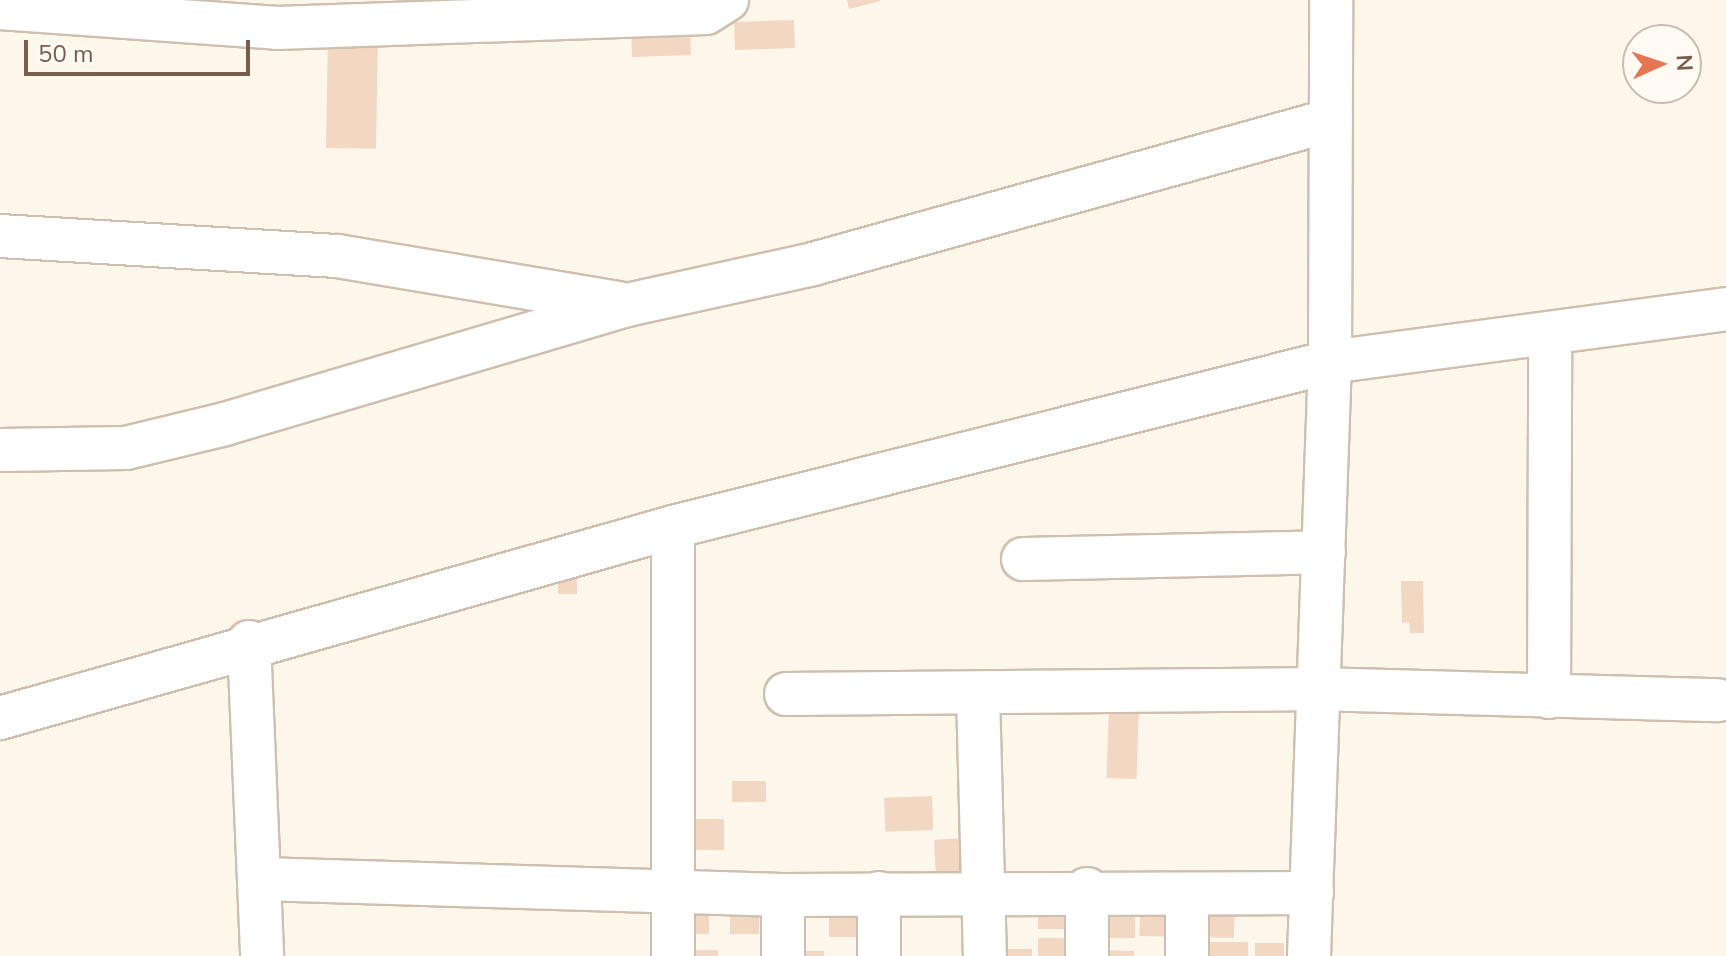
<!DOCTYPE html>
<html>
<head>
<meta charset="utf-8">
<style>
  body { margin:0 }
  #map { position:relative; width:1726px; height:956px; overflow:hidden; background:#fdf6eb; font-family:"Nunito Sans",sans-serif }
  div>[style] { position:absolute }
  .building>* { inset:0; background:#f2d7c2; transform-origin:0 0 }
  .roads { filter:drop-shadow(2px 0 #cfbfaf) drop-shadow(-2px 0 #cfbfaf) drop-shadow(0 2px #cfbfaf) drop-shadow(0 -2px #cfbfaf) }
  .minor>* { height:42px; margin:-21px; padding:0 21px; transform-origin:21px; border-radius:21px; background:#fff }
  span { translate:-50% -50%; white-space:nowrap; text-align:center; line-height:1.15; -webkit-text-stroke:6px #fffaf2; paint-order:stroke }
  .north { position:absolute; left:1622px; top:24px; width:80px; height:80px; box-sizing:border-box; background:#fffaf2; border:2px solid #c9bcb0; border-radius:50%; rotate:87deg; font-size:22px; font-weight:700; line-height:32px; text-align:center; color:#785e4d }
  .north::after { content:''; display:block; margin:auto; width:28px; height:36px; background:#e57652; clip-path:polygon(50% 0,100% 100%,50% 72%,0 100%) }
  .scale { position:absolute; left:24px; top:40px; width:226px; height:36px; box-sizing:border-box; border:4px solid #785e4d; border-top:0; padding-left:10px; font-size:24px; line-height:28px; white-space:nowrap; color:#785e4d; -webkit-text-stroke:6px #fffaf2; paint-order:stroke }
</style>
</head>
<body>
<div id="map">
  <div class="building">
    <i style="clip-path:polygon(847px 0,880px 0,880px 1px,849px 9px)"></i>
    <i style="left:794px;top:20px;width:28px;height:60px;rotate:88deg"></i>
    <i style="left:690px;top:27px;width:28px;height:59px;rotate:88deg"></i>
    <i style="left:328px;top:34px;width:50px;height:114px;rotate:1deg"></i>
    <i style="left:577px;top:572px;width:22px;height:19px;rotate:90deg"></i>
    <i style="clip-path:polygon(1401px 581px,1423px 581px,1424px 633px,1410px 633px,1409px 622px,1402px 623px)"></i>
    <i style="left:1109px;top:705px;width:30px;height:73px;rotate:2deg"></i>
    <i style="left:732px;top:781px;width:34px;height:21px"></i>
    <i style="left:932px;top:796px;width:34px;height:48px;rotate:88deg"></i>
    <i style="left:691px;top:819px;width:33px;height:31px"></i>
    <i style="left:969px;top:838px;width:34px;height:35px;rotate:87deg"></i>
    <i style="left:1038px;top:903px;width:40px;height:26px"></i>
    <i style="left:1097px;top:904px;width:38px;height:34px"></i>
    <i style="left:1140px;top:904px;width:39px;height:32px;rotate:1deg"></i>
    <i style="left:1205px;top:904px;width:30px;height:33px;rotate:2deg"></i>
    <i style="left:691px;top:909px;width:18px;height:25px"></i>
    <i style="left:759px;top:911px;width:23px;height:29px;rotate:90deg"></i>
    <i style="left:829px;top:915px;width:33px;height:22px"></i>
    <i style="left:1038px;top:938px;width:36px;height:18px"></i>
    <i style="left:1206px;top:942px;width:42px;height:14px"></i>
    <i style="left:1255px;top:943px;width:29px;height:13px"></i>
    <i style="left:999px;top:949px;width:33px;height:7px"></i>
    <i style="left:687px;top:950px;width:31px;height:6px"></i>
    <i style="clip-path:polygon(1098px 950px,1134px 951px,1134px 956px,1098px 956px)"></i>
    <i style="left:795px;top:951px;width:29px;height:5px"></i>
  </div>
  <div class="roads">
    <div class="minor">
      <i style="left:0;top:8px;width:278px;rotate:4.1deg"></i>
      <i style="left:277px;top:28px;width:429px;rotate:-2deg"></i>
      <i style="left:706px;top:13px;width:25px;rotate:-32deg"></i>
      <i style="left:0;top:236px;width:338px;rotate:3.4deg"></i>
      <i style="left:337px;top:256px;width:285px;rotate:9.5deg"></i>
      <i style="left:0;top:450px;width:126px;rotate:-0.9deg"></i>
      <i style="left:126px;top:448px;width:102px;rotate:-13.6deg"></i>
      <i style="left:225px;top:424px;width:419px;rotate:-16.5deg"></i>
      <i style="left:627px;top:305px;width:190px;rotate:-12.4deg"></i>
      <i style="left:813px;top:264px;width:534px;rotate:-15.52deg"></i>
      <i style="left:1023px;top:559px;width:301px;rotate:-1.3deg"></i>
      <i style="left:249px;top:642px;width:314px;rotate:87.6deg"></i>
      <i style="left:978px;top:693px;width:263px;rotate:88.5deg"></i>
      <i style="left:786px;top:694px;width:531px;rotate:-0.54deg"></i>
      <i style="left:1317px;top:689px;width:401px;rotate:1.6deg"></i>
      <i style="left:1549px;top:697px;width:363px;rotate:-89.8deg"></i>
      <i style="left:0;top:718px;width:700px;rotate:-15.84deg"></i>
      <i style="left:673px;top:527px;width:677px;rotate:-14.1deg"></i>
      <i style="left:1330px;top:362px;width:400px;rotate:-7.6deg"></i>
      <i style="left:261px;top:879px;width:522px;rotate:1.76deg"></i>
      <i style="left:783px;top:895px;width:529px;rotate:-0.22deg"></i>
      <i style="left:879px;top:893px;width:63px;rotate:90deg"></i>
      <i style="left:673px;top:956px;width:429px;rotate:-90deg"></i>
      <i style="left:783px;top:956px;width:61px;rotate:-90deg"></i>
      <i style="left:1087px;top:956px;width:67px;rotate:-90deg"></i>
      <i style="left:1187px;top:956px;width:62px;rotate:-90deg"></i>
      <i style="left:1309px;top:956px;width:594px;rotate:-87.98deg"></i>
      <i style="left:1330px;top:362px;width:362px;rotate:-89.8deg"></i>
    </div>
  </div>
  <div class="north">N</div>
  <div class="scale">50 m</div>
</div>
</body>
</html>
